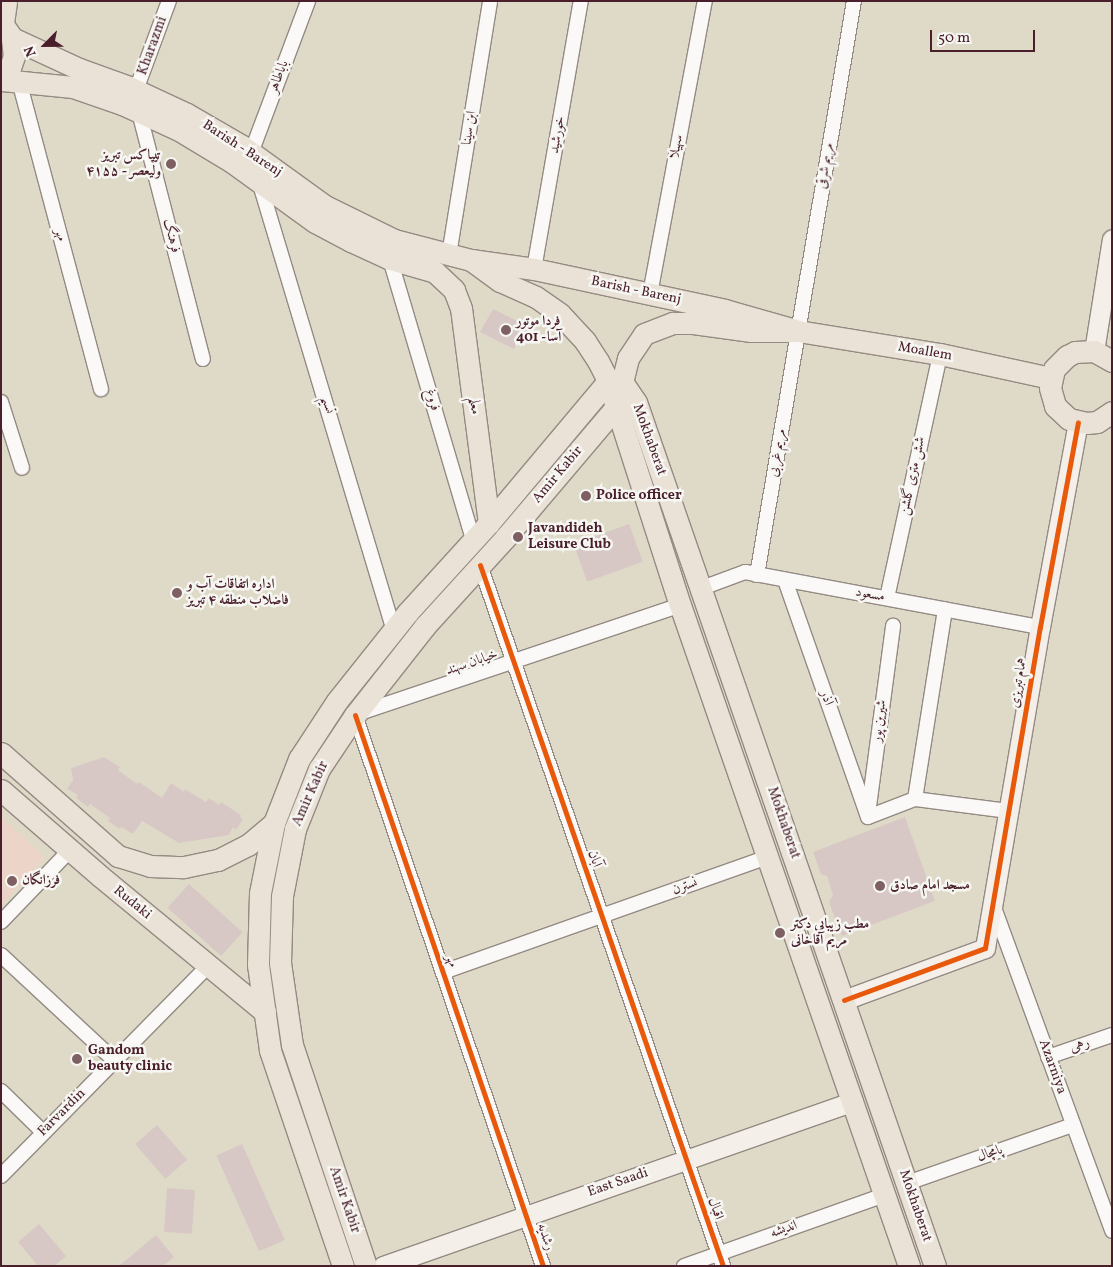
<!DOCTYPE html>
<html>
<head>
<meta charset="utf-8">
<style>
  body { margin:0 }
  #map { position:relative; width:1113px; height:1267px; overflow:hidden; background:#dfdac8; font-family:Vollkorn,Amiri,serif }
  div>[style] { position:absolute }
  .built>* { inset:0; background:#ecd5c8 }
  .building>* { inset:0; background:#d8c8c5; transform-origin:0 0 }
  .roads { filter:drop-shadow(1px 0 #948a83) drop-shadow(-1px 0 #948a83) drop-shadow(0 1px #948a83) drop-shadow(0 -1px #948a83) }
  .street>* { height:14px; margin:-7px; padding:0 7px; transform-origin:7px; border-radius:7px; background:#faf9f7 }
  .secondary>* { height:19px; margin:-9.5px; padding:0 9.5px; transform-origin:9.5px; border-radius:9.5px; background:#f4f0e9 }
  .primary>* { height:21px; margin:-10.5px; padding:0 10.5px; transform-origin:10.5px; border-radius:10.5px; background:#eae2d6 }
  .cycleway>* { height:5px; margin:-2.5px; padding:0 2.5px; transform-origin:2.5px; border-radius:2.5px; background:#e8590c }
  .dots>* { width:14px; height:14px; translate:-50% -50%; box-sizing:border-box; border:2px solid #f6f6f2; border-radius:50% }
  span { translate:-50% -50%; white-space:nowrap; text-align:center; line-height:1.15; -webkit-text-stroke:5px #f6f6f2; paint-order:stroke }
  .street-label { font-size:14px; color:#4a1f2b }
  .poi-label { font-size:14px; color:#4a1f2b; font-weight:700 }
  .right { translate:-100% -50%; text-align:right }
  .left { translate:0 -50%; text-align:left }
  .frame { position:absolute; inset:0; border:2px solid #4a1f2b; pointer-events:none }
  .north { position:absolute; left:20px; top:20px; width:50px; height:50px; -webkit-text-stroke:4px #f6f6f2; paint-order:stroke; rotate:247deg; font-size:14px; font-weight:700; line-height:20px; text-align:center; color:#4a1f2b }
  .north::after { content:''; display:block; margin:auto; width:18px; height:22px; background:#4a1f2b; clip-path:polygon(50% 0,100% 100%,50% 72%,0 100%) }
  .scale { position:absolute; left:930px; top:30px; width:105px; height:22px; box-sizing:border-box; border:2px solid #4a1f2b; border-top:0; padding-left:6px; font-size:15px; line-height:18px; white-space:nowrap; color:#4a1f2b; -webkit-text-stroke:4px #f6f6f2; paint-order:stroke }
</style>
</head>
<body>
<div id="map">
  <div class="built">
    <i style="clip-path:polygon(1px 817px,45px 857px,1px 906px)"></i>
  </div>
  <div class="building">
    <i style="clip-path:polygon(493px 309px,531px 328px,514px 349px,480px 332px)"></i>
    <i style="left:629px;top:524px;width:40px;height:59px;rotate:70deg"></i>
    <i style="clip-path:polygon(104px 757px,120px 767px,118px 770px,137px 784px,139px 782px,162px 798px,171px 783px,184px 792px,185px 789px,206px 802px,209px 798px,219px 805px,221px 802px,241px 815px,240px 818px,243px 819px,236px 830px,233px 827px,229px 835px,179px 843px,142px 821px,133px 834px,121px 827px,120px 829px,108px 821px,110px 818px,90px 804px,88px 807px,76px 798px,78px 795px,67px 789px,73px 780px,71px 768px)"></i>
    <i style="clip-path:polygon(905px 817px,935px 901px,842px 936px,829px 902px,833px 895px,827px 876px,821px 874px,813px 852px)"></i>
    <i style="left:189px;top:884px;width:72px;height:32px;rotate:42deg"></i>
    <i style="left:157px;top:1125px;width:46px;height:29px;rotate:49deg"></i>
    <i style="left:242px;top:1144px;width:105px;height:28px;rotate:66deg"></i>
    <i style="left:167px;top:1188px;width:28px;height:44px;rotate:4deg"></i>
    <i style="clip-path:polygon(39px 1224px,66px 1256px,54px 1266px,38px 1266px,18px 1242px)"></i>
    <i style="clip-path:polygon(156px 1235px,174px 1257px,163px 1266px,119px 1266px)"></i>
  </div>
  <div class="roads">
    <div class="street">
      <i style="left:19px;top:81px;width:319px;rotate:75.1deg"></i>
      <i style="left:136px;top:90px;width:95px;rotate:-69.7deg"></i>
      <i style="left:139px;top:112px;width:255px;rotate:75.5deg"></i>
      <i style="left:251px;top:153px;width:162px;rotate:-69.4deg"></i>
      <i style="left:259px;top:181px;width:469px;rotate:73.3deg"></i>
      <i style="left:449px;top:255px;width:257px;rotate:-80.8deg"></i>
      <i style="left:390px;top:259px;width:293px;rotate:73.5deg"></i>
      <i style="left:534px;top:269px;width:272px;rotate:-80.1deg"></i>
      <i style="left:650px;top:294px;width:298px;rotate:-79.4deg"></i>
      <i style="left:1px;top:402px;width:69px;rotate:72.3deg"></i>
      <i style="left:480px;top:565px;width:742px;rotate:70.88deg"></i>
      <i style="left:757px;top:575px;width:582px;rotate:-80.41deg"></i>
      <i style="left:785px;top:580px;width:251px;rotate:70.7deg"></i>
      <i style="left:702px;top:588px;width:46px;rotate:-20.4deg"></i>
      <i style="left:745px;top:572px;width:300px;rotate:10.6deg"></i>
      <i style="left:887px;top:598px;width:250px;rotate:-77.7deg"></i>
      <i style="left:357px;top:714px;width:341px;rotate:-18.6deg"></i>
      <i style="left:355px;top:715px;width:582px;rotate:71.16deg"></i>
      <i style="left:915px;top:799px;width:192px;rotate:-81deg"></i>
      <i style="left:868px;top:814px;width:190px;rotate:-82.4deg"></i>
      <i style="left:868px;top:817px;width:50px;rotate:-21deg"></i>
      <i style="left:915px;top:799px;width:95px;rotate:7.3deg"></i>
      <i style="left:993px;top:905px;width:347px;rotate:69.9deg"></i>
      <i style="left:1px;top:922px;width:100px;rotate:-46.2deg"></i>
      <i style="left:1px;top:955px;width:154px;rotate:42.9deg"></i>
      <i style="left:443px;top:972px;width:345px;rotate:-19.5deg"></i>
      <i style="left:1048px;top:1057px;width:68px;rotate:-19deg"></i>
      <i style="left:1px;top:1091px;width:59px;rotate:44.3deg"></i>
      <i style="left:1px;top:1176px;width:295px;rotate:-45.4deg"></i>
      <i style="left:907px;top:1183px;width:176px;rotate:-19.3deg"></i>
      <i style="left:684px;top:1266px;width:213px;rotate:-19.5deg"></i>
    </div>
    <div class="secondary">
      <i style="left:1094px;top:351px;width:113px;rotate:-80.9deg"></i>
      <i style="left:844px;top:1000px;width:150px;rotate:-20.2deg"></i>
      <i style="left:985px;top:948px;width:326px;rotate:-80.3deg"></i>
      <i style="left:1040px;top:627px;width:208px;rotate:-79.5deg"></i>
      <i style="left:383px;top:1266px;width:498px;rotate:-19.3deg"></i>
    </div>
    <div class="primary">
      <i style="left:1px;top:22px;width:19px;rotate:55deg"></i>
      <i style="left:12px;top:38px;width:18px;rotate:84deg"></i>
      <i style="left:14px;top:56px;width:18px;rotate:109deg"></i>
      <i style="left:8px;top:73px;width:10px;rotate:135deg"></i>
      <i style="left:3px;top:23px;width:22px;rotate:-82deg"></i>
      <i style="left:12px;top:38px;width:74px;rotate:24.8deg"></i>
      <i style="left:79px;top:69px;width:53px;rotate:19.8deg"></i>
      <i style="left:129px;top:87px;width:64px;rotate:25deg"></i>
      <i style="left:187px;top:114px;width:64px;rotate:30.2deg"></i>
      <i style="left:242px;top:146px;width:102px;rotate:35.9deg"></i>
      <i style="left:325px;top:206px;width:77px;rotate:26.2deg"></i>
      <i style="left:394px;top:240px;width:80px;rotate:14.6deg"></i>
      <i style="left:471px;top:260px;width:64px;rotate:8.1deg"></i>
      <i style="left:534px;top:269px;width:195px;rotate:12.1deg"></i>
      <i style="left:725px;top:310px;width:76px;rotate:16deg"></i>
      <i style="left:798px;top:331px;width:144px;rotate:9.2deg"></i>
      <i style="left:940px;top:354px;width:113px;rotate:12.3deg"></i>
      <i style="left:2px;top:80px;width:71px;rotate:5.6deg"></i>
      <i style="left:73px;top:87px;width:52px;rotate:19.1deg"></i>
      <i style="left:122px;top:104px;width:63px;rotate:24.5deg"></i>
      <i style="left:179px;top:130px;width:62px;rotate:31.1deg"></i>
      <i style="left:232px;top:162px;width:102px;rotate:35.9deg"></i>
      <i style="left:315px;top:222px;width:41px;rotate:27.8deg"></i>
      <i style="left:351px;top:241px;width:43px;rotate:24.8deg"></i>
      <i style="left:390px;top:259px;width:47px;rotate:16.1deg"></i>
      <i style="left:435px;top:272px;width:26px;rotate:43deg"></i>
      <i style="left:454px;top:290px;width:19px;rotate:69deg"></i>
      <i style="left:461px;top:308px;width:217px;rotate:82.6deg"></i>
      <i style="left:471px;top:260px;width:36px;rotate:36deg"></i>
      <i style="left:500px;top:281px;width:39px;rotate:24deg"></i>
      <i style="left:536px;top:297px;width:29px;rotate:35deg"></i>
      <i style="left:560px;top:314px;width:37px;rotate:47deg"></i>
      <i style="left:585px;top:341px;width:24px;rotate:57deg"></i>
      <i style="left:598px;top:361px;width:22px;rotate:63deg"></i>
      <i style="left:608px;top:381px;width:235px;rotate:72.2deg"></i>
      <i style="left:680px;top:605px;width:700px;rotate:70.89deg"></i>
      <i style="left:1112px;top:361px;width:21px;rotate:-151deg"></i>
      <i style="left:1094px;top:351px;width:19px;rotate:177deg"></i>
      <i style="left:1075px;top:352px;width:9px;rotate:153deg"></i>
      <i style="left:1067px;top:356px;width:18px;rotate:135deg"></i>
      <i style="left:1054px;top:369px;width:19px;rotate:102deg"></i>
      <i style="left:1050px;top:388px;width:19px;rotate:74deg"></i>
      <i style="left:1055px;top:406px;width:19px;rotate:43deg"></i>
      <i style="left:1069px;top:419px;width:18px;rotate:13deg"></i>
      <i style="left:1087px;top:423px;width:10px;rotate:-6deg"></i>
      <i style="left:1097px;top:422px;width:18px;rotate:-34deg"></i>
      <i style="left:623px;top:383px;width:23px;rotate:56deg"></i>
      <i style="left:636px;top:402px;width:914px;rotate:70.91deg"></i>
      <i style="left:1px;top:753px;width:156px;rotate:41.4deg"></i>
      <i style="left:118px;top:856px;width:34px;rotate:17deg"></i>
      <i style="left:150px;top:866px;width:34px;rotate:2deg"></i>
      <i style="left:184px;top:867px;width:35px;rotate:-12deg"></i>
      <i style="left:218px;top:860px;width:34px;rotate:-27deg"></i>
      <i style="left:248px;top:845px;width:34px;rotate:-40deg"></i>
      <i style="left:1px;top:790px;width:131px;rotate:41deg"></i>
      <i style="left:100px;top:876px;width:214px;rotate:39.5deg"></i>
      <i style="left:343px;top:1266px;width:228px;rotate:-108.7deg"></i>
      <i style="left:270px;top:1050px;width:86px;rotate:-98deg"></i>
      <i style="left:258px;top:965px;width:72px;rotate:-88.4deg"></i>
      <i style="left:260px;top:893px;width:71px;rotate:-78.7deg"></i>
      <i style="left:274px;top:823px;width:69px;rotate:-68.7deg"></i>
      <i style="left:299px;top:759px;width:69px;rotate:-56.8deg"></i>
      <i style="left:337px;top:701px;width:114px;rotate:-51.4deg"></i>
      <i style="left:408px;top:612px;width:120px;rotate:-47.7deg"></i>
      <i style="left:489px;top:523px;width:185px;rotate:-50deg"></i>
      <i style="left:366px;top:1266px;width:233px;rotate:-108.5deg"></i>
      <i style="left:292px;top:1045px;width:83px;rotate:-98.3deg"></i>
      <i style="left:280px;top:963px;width:67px;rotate:-88.3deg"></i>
      <i style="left:282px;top:896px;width:68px;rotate:-79deg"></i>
      <i style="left:295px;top:829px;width:65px;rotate:-68.2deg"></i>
      <i style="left:319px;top:769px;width:65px;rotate:-56.3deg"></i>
      <i style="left:355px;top:715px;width:113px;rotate:-51.8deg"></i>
      <i style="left:425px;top:626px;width:119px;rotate:-47.7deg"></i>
      <i style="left:505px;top:538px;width:172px;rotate:-49.7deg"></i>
      <i style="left:616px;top:407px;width:50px;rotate:-76.2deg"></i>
      <i style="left:628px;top:358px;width:29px;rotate:-56deg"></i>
      <i style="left:644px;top:334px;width:31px;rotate:-21deg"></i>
      <i style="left:673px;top:323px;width:20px"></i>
      <i style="left:693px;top:323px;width:59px;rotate:7.9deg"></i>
      <i style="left:751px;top:331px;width:47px"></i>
    </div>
  </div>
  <div class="cycleway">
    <i style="left:480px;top:565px;width:742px;rotate:70.88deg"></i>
    <i style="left:355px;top:715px;width:582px;rotate:71.16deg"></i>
    <i style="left:844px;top:1000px;width:150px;rotate:-20.2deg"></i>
    <i style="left:985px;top:948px;width:326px;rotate:-80.3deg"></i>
    <i style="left:1040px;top:627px;width:208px;rotate:-79.5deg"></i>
  </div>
  <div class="dots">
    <i style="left:171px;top:164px;background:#7e6062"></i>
    <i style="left:506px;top:330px;background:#7e6062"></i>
    <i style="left:586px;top:496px;background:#7e6062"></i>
    <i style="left:518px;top:537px;background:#7e6062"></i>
    <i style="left:177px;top:593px;background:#7e6062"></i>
    <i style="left:12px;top:881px;background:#7e6062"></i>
    <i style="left:880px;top:886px;background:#7e6062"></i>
    <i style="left:780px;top:933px;background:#7e6062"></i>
    <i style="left:77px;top:1059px;background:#7e6062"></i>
  </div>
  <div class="street-label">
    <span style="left:153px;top:46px;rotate:-70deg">Kharazmi</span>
    <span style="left:279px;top:77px;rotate:-69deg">باباطاهر</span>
    <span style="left:470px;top:128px;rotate:-81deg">ابن سینا</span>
    <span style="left:558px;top:135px;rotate:-80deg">خورشید</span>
    <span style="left:677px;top:147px;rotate:-79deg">سهیلا</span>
    <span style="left:242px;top:149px;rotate:33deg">Barish - Barenj</span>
    <span style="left:826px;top:166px;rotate:-80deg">مریم شرقی</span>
    <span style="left:60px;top:235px;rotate:75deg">مهر</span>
    <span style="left:171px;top:236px;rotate:75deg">فرهنگ</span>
    <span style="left:636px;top:291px;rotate:12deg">Barish - Barenj</span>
    <span style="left:925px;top:352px;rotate:10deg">Moallem</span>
    <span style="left:432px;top:400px;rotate:74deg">فروغ</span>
    <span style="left:327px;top:405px;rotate:73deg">نسیم</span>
    <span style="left:474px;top:406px;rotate:83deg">معلم</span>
    <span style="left:649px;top:440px;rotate:70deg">Mokhaberat</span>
    <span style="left:778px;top:453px;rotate:-80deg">مریم غربی</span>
    <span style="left:558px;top:475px;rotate:-50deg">Amir Kabir</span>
    <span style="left:913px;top:476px;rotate:-78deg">شش متری گلشن</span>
    <span style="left:870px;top:595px;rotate:10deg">مسعود</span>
    <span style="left:472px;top:663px;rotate:-19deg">خیابان سهند</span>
    <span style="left:1019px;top:683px;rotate:-81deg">همام تبریزی</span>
    <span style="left:826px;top:698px;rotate:71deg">آذر</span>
    <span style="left:880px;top:721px;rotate:-83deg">شیرین پور</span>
    <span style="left:311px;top:794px;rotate:-66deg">Amir Kabir</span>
    <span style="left:783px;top:823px;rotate:71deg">Mokhaberat</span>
    <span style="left:594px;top:859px;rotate:71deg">آبان</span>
    <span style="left:685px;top:887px;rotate:-20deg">نسترن</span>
    <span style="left:132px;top:903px;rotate:39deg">Rudaki</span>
    <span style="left:451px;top:961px;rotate:71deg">مهر</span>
    <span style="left:1080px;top:1046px;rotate:-19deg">رهی</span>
    <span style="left:1052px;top:1067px;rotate:70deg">Azarniya</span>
    <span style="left:62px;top:1113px;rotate:-45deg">Farvardin</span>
    <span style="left:990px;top:1154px;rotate:-19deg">پامچال</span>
    <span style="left:618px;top:1183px;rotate:-19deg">East Saadi</span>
    <span style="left:344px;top:1200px;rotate:71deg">Amir Kabir</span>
    <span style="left:915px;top:1206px;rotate:71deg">Mokhaberat</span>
    <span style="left:715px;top:1209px;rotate:71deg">اقبال</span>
    <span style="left:784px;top:1230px;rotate:-19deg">اندیشه</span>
    <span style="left:545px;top:1237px;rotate:71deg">رشدیه</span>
  </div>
  <div class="poi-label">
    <span class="right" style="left:161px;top:164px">تیپاکس تبریز<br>ولیعصر - ۴۱۵۵</span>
    <span class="left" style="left:516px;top:330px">فردا موتور<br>401 -آسا</span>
    <span class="left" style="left:596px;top:496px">Police officer</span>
    <span class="left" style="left:528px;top:537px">Javandideh<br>Leisure Club</span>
    <span class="left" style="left:187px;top:593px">اداره اتفاقات آب و<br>فاضلاب منطقه ۴ تبریز</span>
    <span class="left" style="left:22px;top:881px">فرزانگان</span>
    <span class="left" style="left:890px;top:886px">مسجد امام صادق</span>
    <span class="left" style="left:791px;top:933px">مطب زیبایی دکتر<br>مریم آقاخانی</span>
    <span class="left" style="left:88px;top:1059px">Gandom<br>beauty clinic</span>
  </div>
  <div class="frame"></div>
  <div class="north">N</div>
  <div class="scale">50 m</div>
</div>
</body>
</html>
